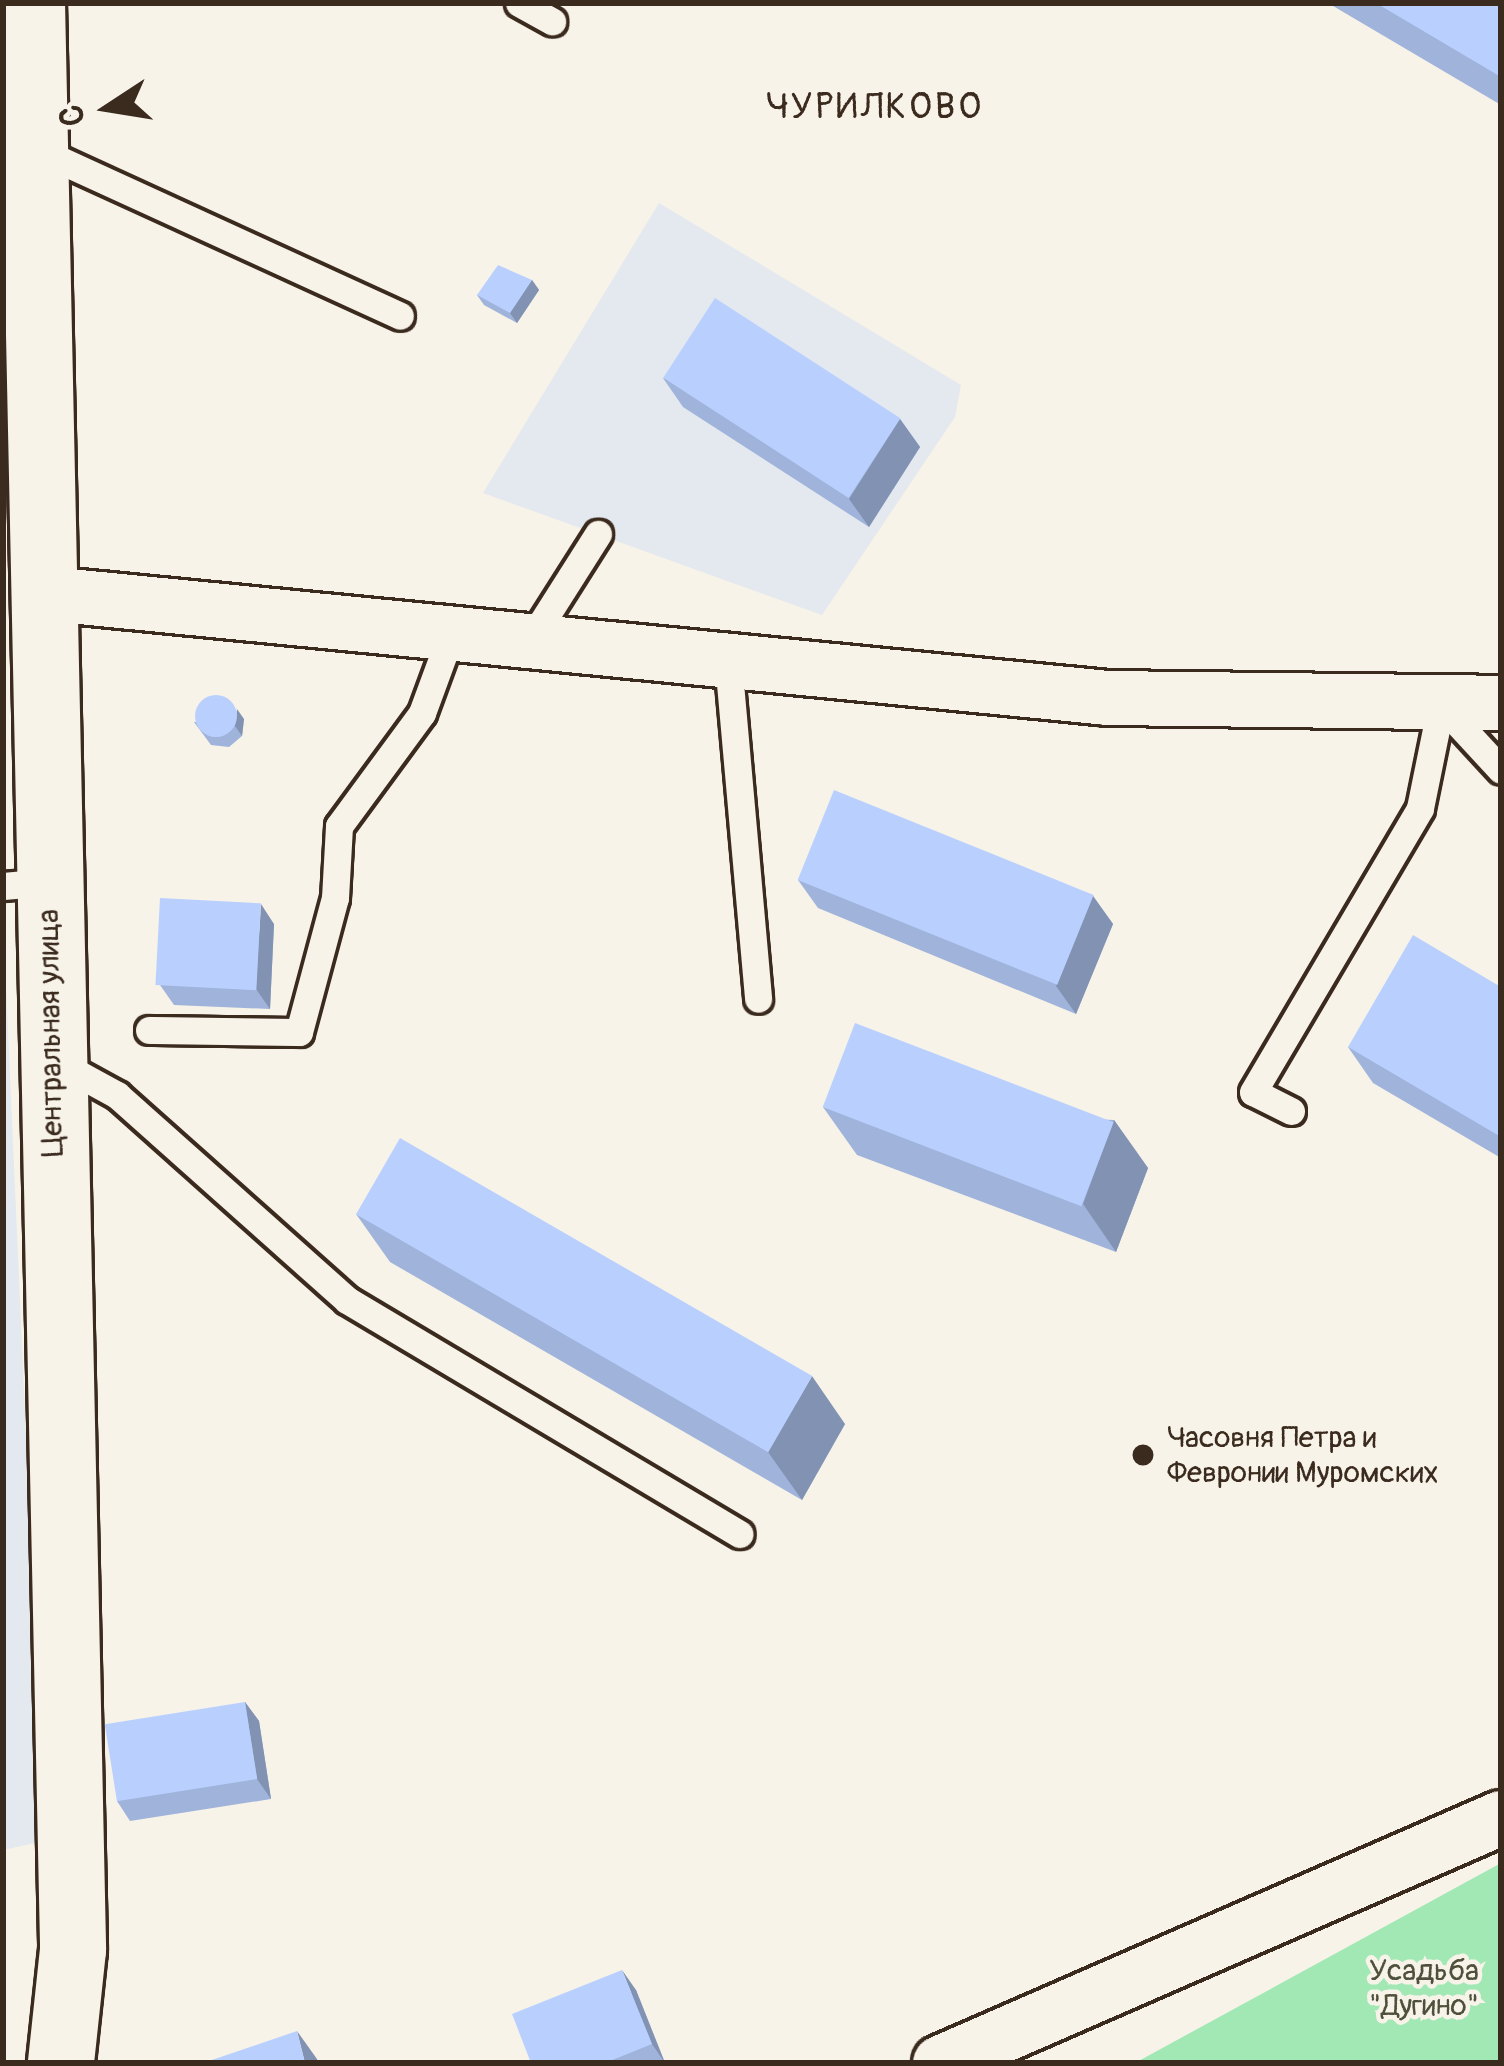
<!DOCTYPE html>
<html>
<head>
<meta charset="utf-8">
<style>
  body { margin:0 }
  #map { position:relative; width:1504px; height:2066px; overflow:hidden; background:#f7f3e8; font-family:Pangolin,sans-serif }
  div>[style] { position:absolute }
  .built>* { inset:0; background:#e4e8ef }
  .green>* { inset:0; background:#a1e8b5 }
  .roads { filter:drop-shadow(3px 0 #3b2a1e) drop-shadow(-3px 0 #3b2a1e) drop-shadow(0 3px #3b2a1e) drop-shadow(0 -3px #3b2a1e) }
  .service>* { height:27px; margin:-13.5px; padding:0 13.5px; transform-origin:13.5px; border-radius:13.5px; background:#f7f3e8 }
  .minor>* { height:54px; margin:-27px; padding:0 27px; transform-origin:27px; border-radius:27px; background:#f7f3e8 }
  .tertiary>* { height:66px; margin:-33px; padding:0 33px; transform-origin:33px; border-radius:33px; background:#f7f3e8 }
  .wall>* { inset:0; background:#9fb3db }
  .shaded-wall>* { inset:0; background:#8292b2 }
  .building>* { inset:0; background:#b9d0ff; transform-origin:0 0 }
  .round { border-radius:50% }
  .dots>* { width:33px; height:33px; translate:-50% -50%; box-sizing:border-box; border:6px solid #f7f3e8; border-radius:50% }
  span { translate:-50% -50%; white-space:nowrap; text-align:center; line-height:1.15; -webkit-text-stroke:9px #f7f3e8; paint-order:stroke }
  .street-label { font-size:30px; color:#3b2a1e }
  .poi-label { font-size:30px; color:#3b2a1e }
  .left { translate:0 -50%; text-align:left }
  .park-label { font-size:30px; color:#4f503c }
  .quarter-label { font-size:36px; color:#3b2a1e; letter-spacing:3px }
  .frame { position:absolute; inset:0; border:6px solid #3b2a1e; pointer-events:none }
  .north { position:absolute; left:48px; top:48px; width:120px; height:120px; -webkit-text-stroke:9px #f7f3e8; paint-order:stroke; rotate:258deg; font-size:33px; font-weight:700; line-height:48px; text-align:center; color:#3b2a1e }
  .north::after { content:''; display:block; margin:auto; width:42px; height:54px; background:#3b2a1e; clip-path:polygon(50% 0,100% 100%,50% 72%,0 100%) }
</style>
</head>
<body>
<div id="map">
  <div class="built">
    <i style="clip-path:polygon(659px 203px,961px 385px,955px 417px,822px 615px,483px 493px)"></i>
    <i style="clip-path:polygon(3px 918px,44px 1841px,3px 1850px)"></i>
  </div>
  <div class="green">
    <i style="clip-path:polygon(1501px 1863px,1501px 2063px,1135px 2063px)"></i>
  </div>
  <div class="roads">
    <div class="service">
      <i style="left:519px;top:3px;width:38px;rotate:29deg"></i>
      <i style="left:38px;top:150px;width:398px;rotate:24.6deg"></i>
      <i style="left:530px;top:641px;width:127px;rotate:-57.6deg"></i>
      <i style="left:728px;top:661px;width:339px;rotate:84.9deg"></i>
      <i style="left:1441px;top:705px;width:88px;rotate:47.3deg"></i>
      <i style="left:3px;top:886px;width:44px;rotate:-5.2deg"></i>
      <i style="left:149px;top:1030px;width:150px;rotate:0.8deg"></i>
      <i style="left:299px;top:1032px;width:139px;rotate:-75deg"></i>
      <i style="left:335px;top:898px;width:72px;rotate:-86.8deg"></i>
      <i style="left:339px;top:826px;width:140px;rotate:-53.7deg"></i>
      <i style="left:422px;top:713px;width:84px;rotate:-69.8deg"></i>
      <i style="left:55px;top:1061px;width:71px;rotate:28.7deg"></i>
      <i style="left:117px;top:1095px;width:308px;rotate:41.7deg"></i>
      <i style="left:347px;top:1300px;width:457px;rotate:30.8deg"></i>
      <i style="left:1291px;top:1111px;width:42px;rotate:-153.4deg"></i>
      <i style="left:1253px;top:1092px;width:329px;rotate:-59.5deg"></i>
      <i style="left:1420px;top:808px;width:105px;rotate:-78.5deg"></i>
    </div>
    <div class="minor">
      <i style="left:39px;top:593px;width:1073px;rotate:5.61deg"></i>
      <i style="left:1107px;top:698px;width:394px;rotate:0.7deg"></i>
      <i style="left:940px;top:2063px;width:612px;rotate:-23.59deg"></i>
    </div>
    <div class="tertiary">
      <i style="left:32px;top:3px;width:1947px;rotate:88.79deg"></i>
      <i style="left:73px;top:1950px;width:114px;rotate:96.1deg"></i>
    </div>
  </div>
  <div class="wall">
    <i style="clip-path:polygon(1328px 3px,1501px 3px,1501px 105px)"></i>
    <i style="clip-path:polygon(532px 280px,539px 290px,517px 323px,484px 305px,477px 295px)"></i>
    <i style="clip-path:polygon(663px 378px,900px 419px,920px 447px,869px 527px,683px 407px)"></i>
    <i style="clip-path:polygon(244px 719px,242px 736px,229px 747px,211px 745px,194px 722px)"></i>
    <i style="clip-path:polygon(798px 880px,1093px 896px,1113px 924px,1076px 1014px,818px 908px)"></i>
    <i style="clip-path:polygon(274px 924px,270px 1009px,174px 1005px,160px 985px)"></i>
    <i style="clip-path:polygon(1501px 987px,1501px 1158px,1373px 1083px,1348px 1047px)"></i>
    <i style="clip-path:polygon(823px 1107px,1114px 1120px,1148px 1168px,1116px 1252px,857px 1155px)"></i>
    <i style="clip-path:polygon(356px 1214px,845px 1424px,802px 1500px,390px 1262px)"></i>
    <i style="clip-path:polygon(245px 1702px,259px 1721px,271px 1799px,130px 1821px,117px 1801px)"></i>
    <i style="clip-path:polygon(636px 1990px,665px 2063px,531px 2063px)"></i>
  </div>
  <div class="shaded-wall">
    <i style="clip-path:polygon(532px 280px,539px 290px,517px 323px,510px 313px)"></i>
    <i style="clip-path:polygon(900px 419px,920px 447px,869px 527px,849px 499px)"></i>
    <i style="clip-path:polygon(237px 709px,244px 719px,242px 736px,235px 726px)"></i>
    <i style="clip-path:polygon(1093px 896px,1113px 924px,1076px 1014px,1056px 986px)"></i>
    <i style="clip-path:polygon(261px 904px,274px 924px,270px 1009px,256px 989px)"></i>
    <i style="clip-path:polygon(1114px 1120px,1148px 1168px,1116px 1252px,1083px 1204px)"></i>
    <i style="clip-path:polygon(812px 1376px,845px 1424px,802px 1500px,768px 1452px)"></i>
    <i style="clip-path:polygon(245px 1702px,259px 1721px,271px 1799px,257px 1779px)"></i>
    <i style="clip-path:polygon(622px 1970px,636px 1990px,665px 2063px,652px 2044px)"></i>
    <i style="clip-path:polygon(297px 2031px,317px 2059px,318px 2063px,305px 2063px)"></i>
  </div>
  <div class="building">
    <i style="clip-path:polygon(1376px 3px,1501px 3px,1501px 77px)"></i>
    <i style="clip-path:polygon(498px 265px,532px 280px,510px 313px,477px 295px)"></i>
    <i style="left:715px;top:298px;width:221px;height:95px;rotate:33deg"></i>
    <i class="round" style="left:195px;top:695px;width:42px;height:42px"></i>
    <i style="left:834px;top:790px;width:280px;height:97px;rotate:22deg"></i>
    <i style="left:160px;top:898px;width:101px;height:87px;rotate:3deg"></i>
    <i style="clip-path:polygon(1413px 935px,1501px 987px,1501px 1137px,1348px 1047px)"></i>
    <i style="left:855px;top:1023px;width:277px;height:90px;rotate:21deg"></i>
    <i style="left:400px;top:1138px;width:476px;height:88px;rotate:30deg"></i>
    <i style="left:245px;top:1702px;width:78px;height:142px;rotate:81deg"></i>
    <i style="clip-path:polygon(622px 1970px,652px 2044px,605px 2063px,531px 2063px,512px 2014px)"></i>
    <i style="clip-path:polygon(297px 2031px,305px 2063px,203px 2063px)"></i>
  </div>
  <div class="dots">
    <i style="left:1143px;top:1455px;background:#3b2a1e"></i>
  </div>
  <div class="street-label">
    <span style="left:51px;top:1033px;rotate:-91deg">Центральная улица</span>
  </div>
  <div class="poi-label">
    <span class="left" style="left:1167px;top:1455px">Часовня Петра и<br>Февронии Муромских</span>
  </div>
  <div class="park-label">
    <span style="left:1424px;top:1988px">Усадьба<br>"Дугино"</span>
  </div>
  <div class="quarter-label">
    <span style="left:875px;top:107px">ЧУРИЛКОВО</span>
  </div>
  <div class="frame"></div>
  <div class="north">С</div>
</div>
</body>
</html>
